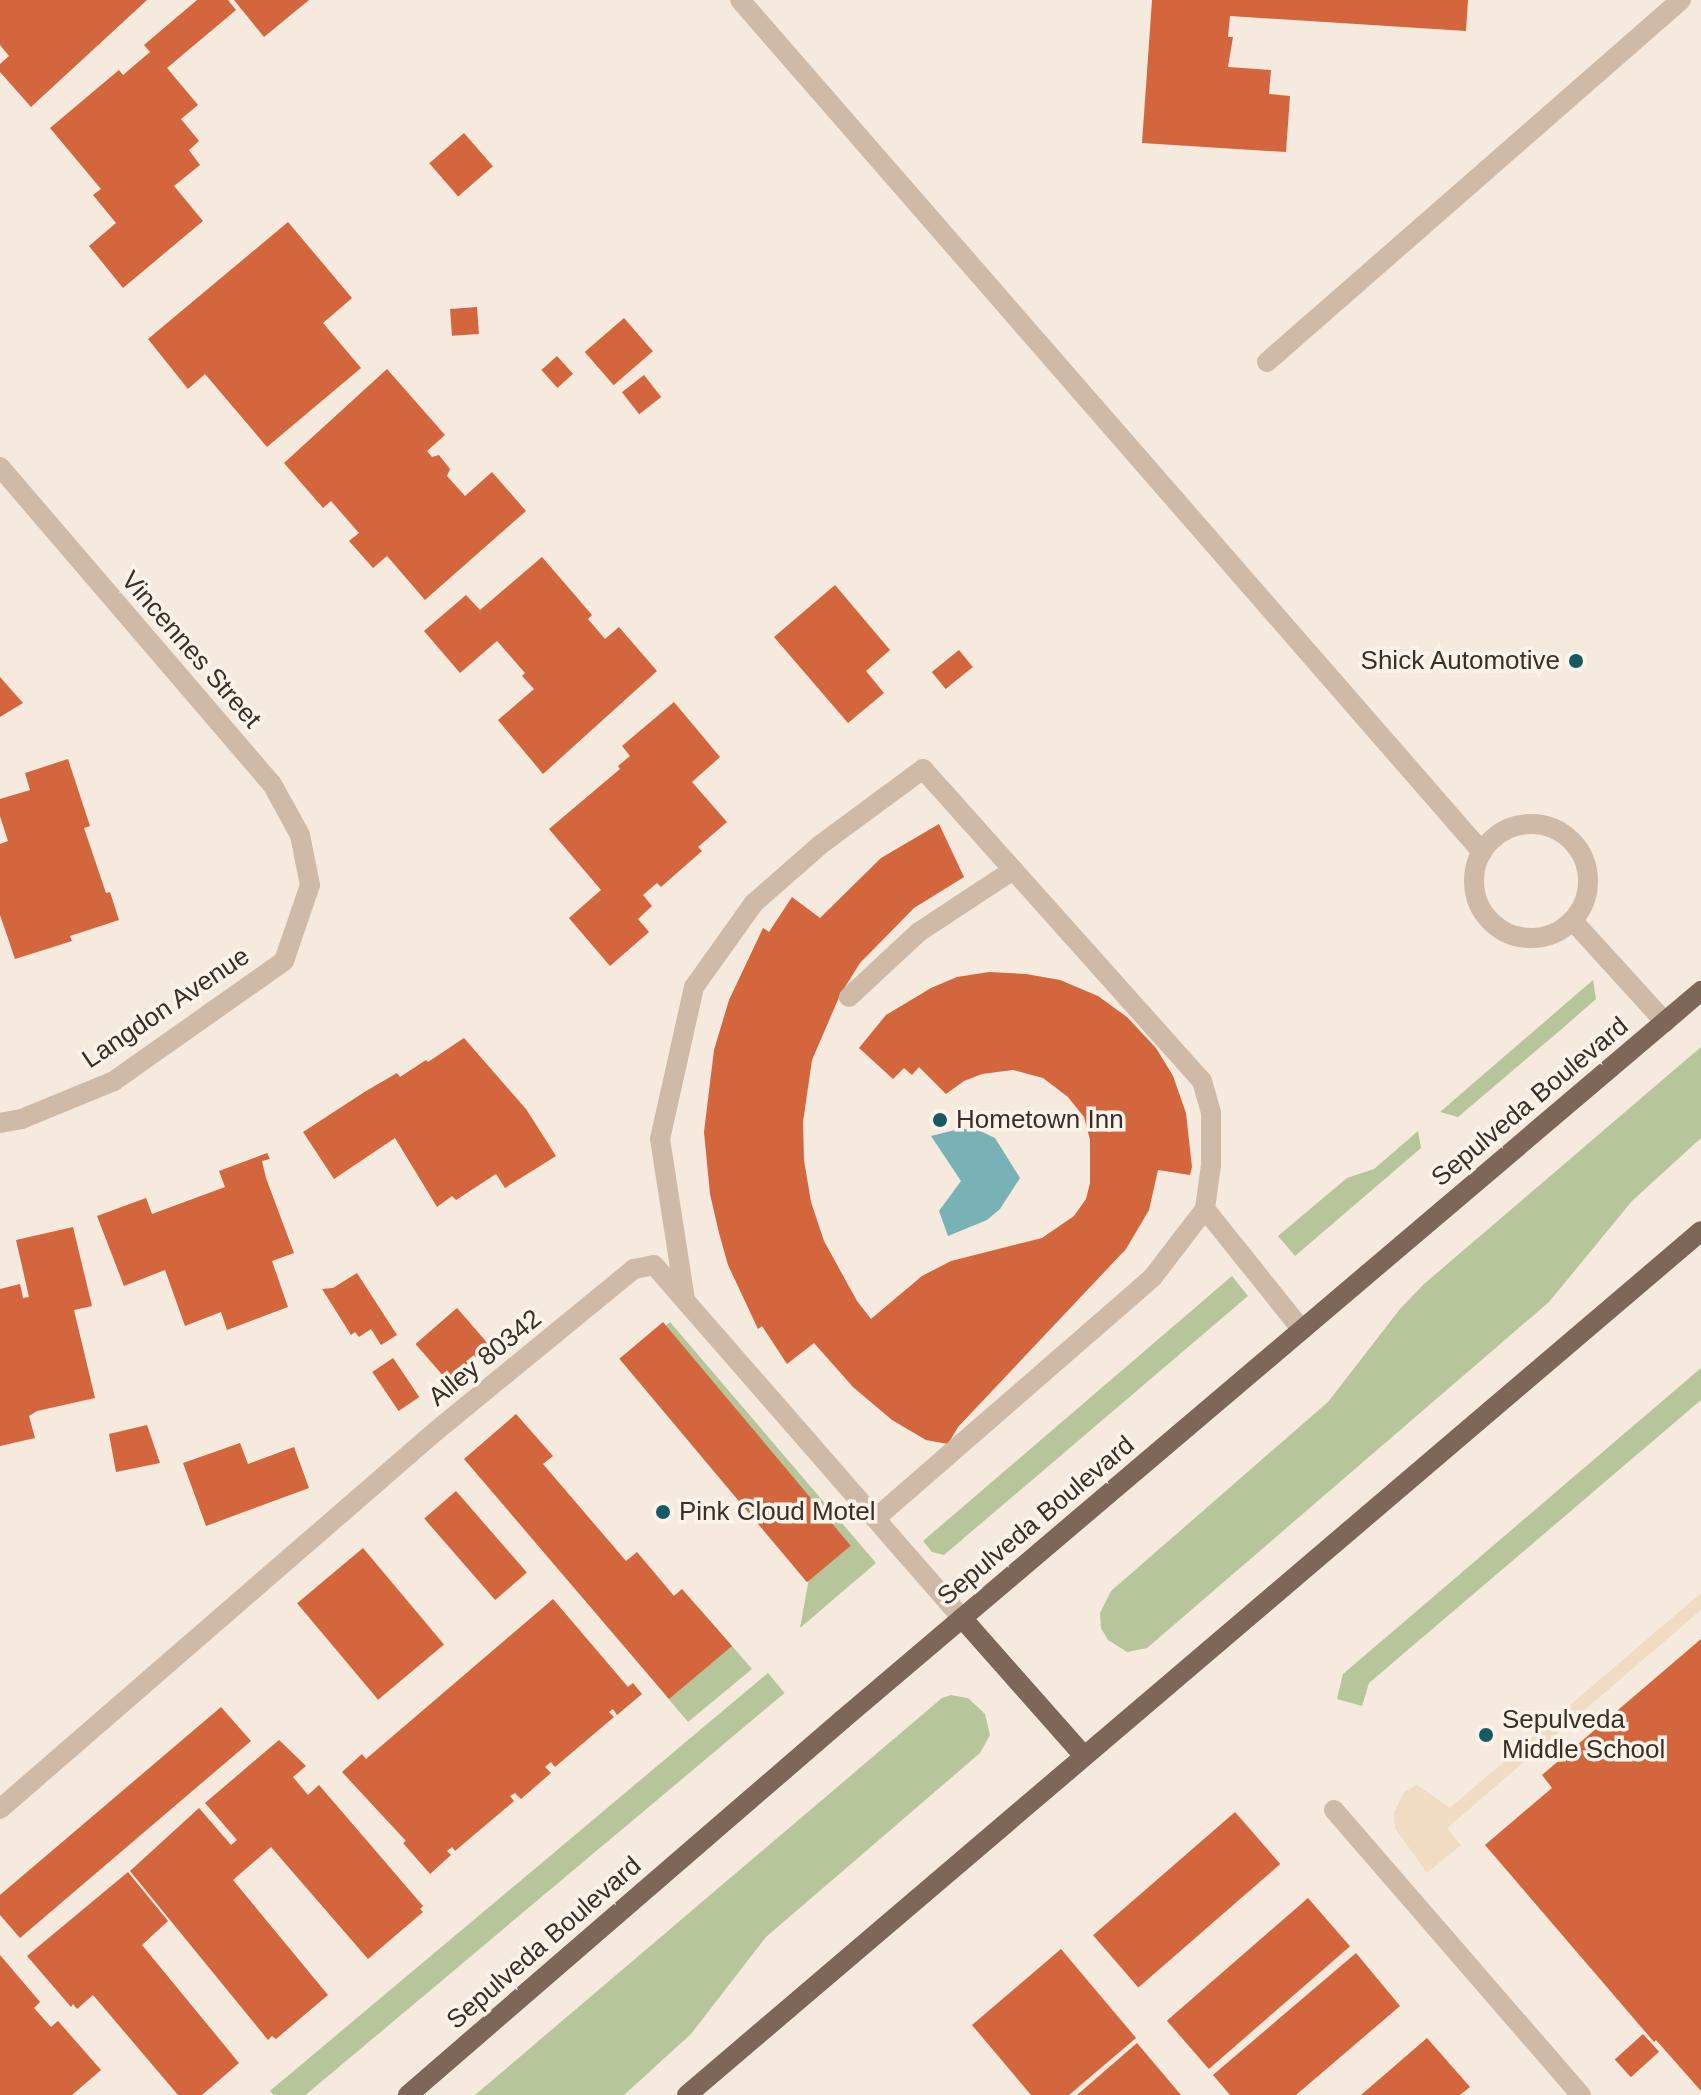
<!DOCTYPE html>
<html>
<head>
<meta charset="utf-8">
<style>
  body { margin:0 }
  #map { position:relative; width:1701px; height:2095px; overflow:hidden; background:#f5eadd; font-family:Arial,sans-serif }
  div>[style] { position:absolute }
  .green>* { inset:0; background:#b6c69a; transform-origin:0 0 }
  .plaza>* { inset:0; background:#efdcc2 }
  .water>* { inset:0; background:#78b1b6 }
  .building>* { inset:0; background:#d3663d; transform-origin:0 0 }
  .lane>* { height:20px; margin:-10px; padding:0 10px; transform-origin:10px; border-radius:10px; background:#cfbaa7 }
  .street>* { height:20px; margin:-10px; padding:0 10px; transform-origin:10px; border-radius:10px; background:#cfbaa7 }
  .street>.ring { margin:-10px; padding:0; box-sizing:content-box; background:none; border:20px solid #cfbaa7; border-radius:50% }
  .primary>* { height:20px; margin:-10px; padding:0 10px; transform-origin:10px; border-radius:10px; background:#7e6658 }
  .dots>* { width:22px; height:22px; translate:-50% -50%; box-sizing:border-box; border:4px solid #fcf4ea; border-radius:50% }
  span { translate:-50% -50%; white-space:nowrap; text-align:center; line-height:1.15; -webkit-text-stroke:7px #fcf4ea; paint-order:stroke }
  .street-label { font-size:26px; color:#3b2e28 }
  .poi-label { font-size:26px; color:#3b2e28 }
  .right { translate:-100% -50%; text-align:right }
  .left { translate:0 -50%; text-align:left }
</style>
</head>
<body>
<div id="map">
  <div class="green">
    <i style="clip-path:polygon(1593px 980px,1596px 999px,1564px 1027px,1458px 1117px,1440px 1112px)"></i>
    <i style="clip-path:polygon(1701px 1047px,1701px 1138px,1632px 1201px,1549px 1302px,1147px 1648px,1127px 1652px,1108px 1640px,1101px 1628px,1100px 1613px,1111px 1591px,1328px 1402px,1400px 1309px,1424px 1284px)"></i>
    <i style="clip-path:polygon(1418px 1131px,1421px 1148px,1295px 1256px,1278px 1236px,1347px 1178px,1374px 1169px)"></i>
    <i style="clip-path:polygon(1232px 1276px,1248px 1296px,944px 1555px,932px 1552px,923px 1541px)"></i>
    <i style="clip-path:polygon(670px 1322px,876px 1563px,800px 1628px,810px 1573px,662px 1329px)"></i>
    <i style="clip-path:polygon(1701px 1368px,1701px 1400px,1369px 1683px,1362px 1706px,1337px 1699px,1343px 1674px)"></i>
    <i style="clip-path:polygon(699px 1608px,752px 1669px,688px 1722px,666px 1696px,724px 1645px,695px 1611px)"></i>
    <i style="left:768px;top:1673px;width:26px;height:650px;rotate:50deg"></i>
    <i style="clip-path:polygon(951px 1695px,968px 1698px,985px 1714px,990px 1735px,980px 1753px,766px 1937px,691px 2034px,624px 2095px,475px 2095px,942px 1698px)"></i>
  </div>
  <div class="plaza">
    <i style="clip-path:polygon(1701px 1593px,1701px 1610px,1447px 1828px,1461px 1845px,1427px 1873px,1395px 1828px,1394px 1813px,1404px 1792px,1417px 1785px,1450px 1808px)"></i>
  </div>
  <div class="water">
    <i style="clip-path:polygon(959px 1129px,976px 1129px,995px 1138px,1020px 1178px,1000px 1209px,987px 1220px,948px 1236px,939px 1211px,961px 1181px,931px 1136px)"></i>
  </div>
  <div class="building">
    <i style="clip-path:polygon(0 0,147px 0,31px 107px,0 72px,0 64px,9px 56px,0 45px)"></i>
    <i style="clip-path:polygon(197px 0,228px 0,236px 10px,167px 68px,198px 105px,181px 119px,199px 141px,189px 150px,200px 165px,174px 186px,203px 221px,123px 288px,89px 246px,116px 223px,93px 195px,101px 189px,50px 128px,119px 70px,123px 75px,150px 52px,144px 45px)"></i>
    <i style="clip-path:polygon(234px 0,309px 0,264px 37px)"></i>
    <i style="clip-path:polygon(1152px 0,1468px 0,1466px 31px,1230px 16px,1228px 37px,1233px 37px,1228px 67px,1271px 70px,1269px 94px,1290px 96px,1286px 152px,1142px 143px)"></i>
    <i style="left:464px;top:133px;width:44px;height:46px;rotate:49deg"></i>
    <i style="clip-path:polygon(288px 222px,352px 298px,323px 323px,361px 368px,267px 447px,205px 374px,188px 389px,148px 339px)"></i>
    <i style="left:477px;top:307px;width:27px;height:27px;rotate:86deg"></i>
    <i style="left:624px;top:318px;width:44px;height:52px;rotate:49deg"></i>
    <i style="left:557px;top:356px;width:24px;height:21px;rotate:48deg"></i>
    <i style="clip-path:polygon(387px 369px,445px 435px,427px 451px,432px 457px,439px 455px,450px 469px,447px 476px,465px 496px,492px 472px,526px 511px,425px 600px,387px 556px,373px 568px,349px 541px,359px 533px,331px 501px,323px 508px,284px 463px)"></i>
    <i style="left:644px;top:375px;width:28px;height:28px;rotate:52deg"></i>
    <i style="clip-path:polygon(542px 557px,592px 615px,588px 619px,605px 639px,619px 627px,657px 671px,543px 774px,498px 720px,534px 689px,522px 676px,525px 673px,497px 641px,460px 673px,424px 631px,466px 595px,480px 610px)"></i>
    <i style="clip-path:polygon(835px 585px,890px 650px,866px 671px,884px 693px,848px 723px,774px 637px)"></i>
    <i style="left:959px;top:650px;width:22px;height:35px;rotate:51deg"></i>
    <i style="clip-path:polygon(0 677px,23px 703px,0 717px)"></i>
    <i style="clip-path:polygon(674px 702px,720px 757px,692px 782px,727px 822px,698px 847px,702px 851px,661px 887px,657px 883px,643px 895px,652px 906px,638px 919px,649px 932px,610px 966px,569px 918px,601px 890px,549px 829px,620px 769px,618px 766px,630px 756px,622px 746px)"></i>
    <i style="clip-path:polygon(68px 759px,90px 826px,84px 828px,106px 893px,110px 892px,119px 920px,70px 936px,72px 941px,15px 959px,0 915px,0 844px,8px 841px,0 816px,0 799px,30px 790px,25px 773px)"></i>
    <i style="clip-path:polygon(939px 824px,964px 877px,914px 908px,860px 963px,840px 995px,812px 1060px,803px 1122px,804px 1160px,811px 1202px,824px 1241px,857px 1301px,871px 1319px,922px 1276px,951px 1261px,1042px 1238px,1074px 1216px,1086px 1199px,1090px 1183px,1090px 1140px,1084px 1117px,1068px 1097px,1043px 1078px,1013px 1070px,982px 1074px,964px 1081px,946px 1094px,919px 1067px,912px 1075px,904px 1068px,893px 1079px,859px 1048px,886px 1015px,931px 988px,957px 977px,989px 972px,1026px 974px,1060px 980px,1098px 996px,1127px 1017px,1156px 1048px,1173px 1076px,1186px 1113px,1192px 1167px,1190px 1175px,1158px 1170px,1149px 1210px,1126px 1249px,958px 1427px,948px 1444px,926px 1440px,892px 1420px,853px 1387px,814px 1343px,787px 1364px,762px 1326px,758px 1329px,728px 1265px,719px 1233px,710px 1194px,704px 1132px,714px 1050px,729px 1000px,763px 928px,769px 932px,792px 897px,820px 918px,881px 858px)"></i>
    <i style="clip-path:polygon(464px 1038px,526px 1109px,556px 1156px,505px 1188px,496px 1174px,456px 1200px,452px 1196px,437px 1207px,395px 1138px,334px 1179px,303px 1132px,366px 1091px,397px 1073px,400px 1077px,426px 1060px,428px 1062px)"></i>
    <i style="clip-path:polygon(267px 1153px,270px 1159px,262px 1161px,266px 1178px,294px 1253px,272px 1261px,288px 1307px,227px 1330px,221px 1312px,185px 1326px,165px 1270px,124px 1286px,97px 1216px,146px 1198px,152px 1214px,225px 1187px,219px 1171px)"></i>
    <i style="clip-path:polygon(73px 1227px,92px 1306px,74px 1310px,95px 1398px,37px 1411px,29px 1416px,35px 1438px,0 1446px,0 1289px,20px 1284px,23px 1298px,29px 1297px,16px 1240px)"></i>
    <i style="clip-path:polygon(357px 1273px,397px 1335px,381px 1345px,371px 1329px,359px 1337px,355px 1332px,351px 1335px,322px 1289px,333px 1288px)"></i>
    <i style="left:457px;top:1308px;width:49px;height:55px;rotate:49deg"></i>
    <i style="left:663px;top:1322px;width:292px;height:57px;rotate:50deg"></i>
    <i style="left:393px;top:1358px;width:47px;height:25px;rotate:56deg"></i>
    <i style="clip-path:polygon(516px 1414px,553px 1456px,543px 1464px,626px 1561px,637px 1552px,674px 1596px,682px 1589px,732px 1646px,669px 1699px,464px 1459px)"></i>
    <i style="clip-path:polygon(147px 1425px,160px 1463px,116px 1472px,109px 1434px)"></i>
    <i style="clip-path:polygon(240px 1443px,248px 1464px,294px 1447px,309px 1488px,206px 1526px,183px 1463px)"></i>
    <i style="left:456px;top:1491px;width:108px;height:42px;rotate:49deg"></i>
    <i style="left:363px;top:1548px;width:126px;height:86px;rotate:50deg"></i>
    <i style="clip-path:polygon(553px 1599px,628px 1687px,633px 1683px,642px 1694px,617px 1715px,613px 1709px,609px 1712px,614px 1717px,555px 1767px,551px 1762px,545px 1767px,551px 1773px,521px 1799px,515px 1793px,510px 1796px,514px 1801px,455px 1851px,452px 1847px,447px 1851px,451px 1855px,430px 1874px,403px 1843px,406px 1841px,342px 1772px,362px 1754px,366px 1759px)"></i>
    <i style="clip-path:polygon(1701px 1639px,1701px 2091px,1656px 2040px,1654px 2042px,1485px 1845px,1552px 1788px,1542px 1775px)"></i>
    <i style="clip-path:polygon(221px 1707px,251px 1741px,20px 1938px,0 1915px,0 1895px)"></i>
    <i style="clip-path:polygon(279px 1740px,306px 1766px,293px 1777px,308px 1795px,319px 1785px,423px 1906px,420px 1909px,423px 1912px,368px 1959px,271px 1847px,233px 1880px,328px 1995px,276px 2039px,272px 2036px,268px 2040px,130px 1871px,199px 1808px,231px 1845px,237px 1840px,205px 1803px)"></i>
    <i style="left:1235px;top:1812px;width:69px;height:188px;rotate:49deg"></i>
    <i style="clip-path:polygon(128px 1872px,168px 1921px,142px 1945px,239px 2063px,202px 2095px,178px 2095px,93px 1995px,77px 2009px,73px 2004px,71px 2007px,27px 1956px)"></i>
    <i style="left:1308px;top:1898px;width:64px;height:187px;rotate:49deg"></i>
    <i style="clip-path:polygon(1061px 1949px,1136px 2038px,1069px 2095px,1031px 2095px,972px 2025px)"></i>
    <i style="clip-path:polygon(1356px 1953px,1400px 2006px,1296px 2095px,1230px 2095px,1213px 2075px)"></i>
    <i style="clip-path:polygon(0 1955px,40px 2002px,34px 2008px,51px 2027px,58px 2021px,101px 2070px,72px 2095px,0 2095px)"></i>
    <i style="left:1643px;top:2034px;width:24px;height:38px;rotate:48deg"></i>
    <i style="clip-path:polygon(1427px 2038px,1470px 2087px,1460px 2095px,1361px 2095px)"></i>
    <i style="clip-path:polygon(1137px 2043px,1181px 2095px,1077px 2095px)"></i>
  </div>
  <div class="lane">
    <i style="left:1267px;top:362px;width:550px;rotate:-41.17deg"></i>
    <i style="left:849px;top:997px;width:96px;rotate:-42.9deg"></i>
    <i style="left:919px;top:932px;width:113px;rotate:-33.4deg"></i>
    <i style="left:1205px;top:1209px;width:155px;rotate:51.3deg"></i>
    <i style="left:685px;top:1300px;width:163px;rotate:-98.8deg"></i>
    <i style="left:660px;top:1139px;width:156px;rotate:-77.4deg"></i>
    <i style="left:694px;top:987px;width:103px;rotate:-54.5deg"></i>
    <i style="left:754px;top:903px;width:88px;rotate:-41.3deg"></i>
    <i style="left:820px;top:845px;width:128px;rotate:-36.4deg"></i>
    <i style="left:923px;top:769px;width:419px;rotate:48.2deg"></i>
    <i style="left:1202px;top:1081px;width:33px;rotate:74deg"></i>
    <i style="left:1211px;top:1113px;width:52px;rotate:90deg"></i>
    <i style="left:1211px;top:1165px;width:44px;rotate:97.8deg"></i>
    <i style="left:1205px;top:1209px;width:87px;rotate:127.5deg"></i>
    <i style="left:1152px;top:1278px;width:366px;rotate:139deg"></i>
    <i style="left:0;top:1809px;width:577px;rotate:-40.92deg"></i>
    <i style="left:436px;top:1431px;width:256px;rotate:-39.3deg"></i>
    <i style="left:634px;top:1269px;width:20px;rotate:-11deg"></i>
    <i style="left:654px;top:1265px;width:468px;rotate:48.9deg"></i>
    <i style="left:1334px;top:1810px;width:377px;rotate:49.1deg"></i>
  </div>
  <div class="street">
    <i style="left:740px;top:0;width:1130px;rotate:48.95deg"></i>
    <i style="left:0;top:467px;width:418px;rotate:49.4deg"></i>
    <i style="left:272px;top:784px;width:58px;rotate:61.2deg"></i>
    <i style="left:300px;top:835px;width:51px;rotate:78.7deg"></i>
    <i style="left:310px;top:885px;width:80px;rotate:108.9deg"></i>
    <i style="left:284px;top:961px;width:208px;rotate:144.8deg"></i>
    <i style="left:114px;top:1081px;width:100px;rotate:157.6deg"></i>
    <i style="left:22px;top:1119px;width:22px;rotate:170deg"></i>
    <i class="ring" style="left:1474px;top:824px;width:94px;height:94px"></i>
    <i style="left:1573px;top:921px;width:137px;rotate:47.7deg"></i>
  </div>
  <div class="primary">
    <i style="left:962px;top:1618px;width:184px;rotate:48.5deg"></i>
    <i style="left:408px;top:2095px;width:574px;rotate:-40.83deg"></i>
    <i style="left:842px;top:1720px;width:1127px;rotate:-40.32deg"></i>
    <i style="left:687px;top:2095px;width:1332px;rotate:-40.43deg"></i>
  </div>
  <div class="dots">
    <i style="left:1576px;top:661px;background:#185a61"></i>
    <i style="left:940px;top:1120px;background:#185a61"></i>
    <i style="left:663px;top:1512px;background:#185a61"></i>
    <i style="left:1486px;top:1735px;background:#185a61"></i>
  </div>
  <div class="street-label">
    <span style="left:191px;top:650px;rotate:49deg">Vincennes Street</span>
    <span style="left:166px;top:1008px;rotate:-34deg">Langdon Avenue</span>
    <span style="left:1530px;top:1102px;rotate:-40deg">Sepulveda Boulevard</span>
    <span style="left:485px;top:1358px;rotate:-39deg">Alley 80342</span>
    <span style="left:1036px;top:1521px;rotate:-40deg">Sepulveda Boulevard</span>
    <span style="left:544px;top:1943px;rotate:-41deg">Sepulveda Boulevard</span>
  </div>
  <div class="poi-label">
    <span class="right" style="left:1560px;top:661px">Shick Automotive</span>
    <span class="left" style="left:956px;top:1120px">Hometown Inn</span>
    <span class="left" style="left:679px;top:1512px">Pink Cloud Motel</span>
    <span class="left" style="left:1502px;top:1735px">Sepulveda<br>Middle School</span>
  </div>
</div>
</body>
</html>
